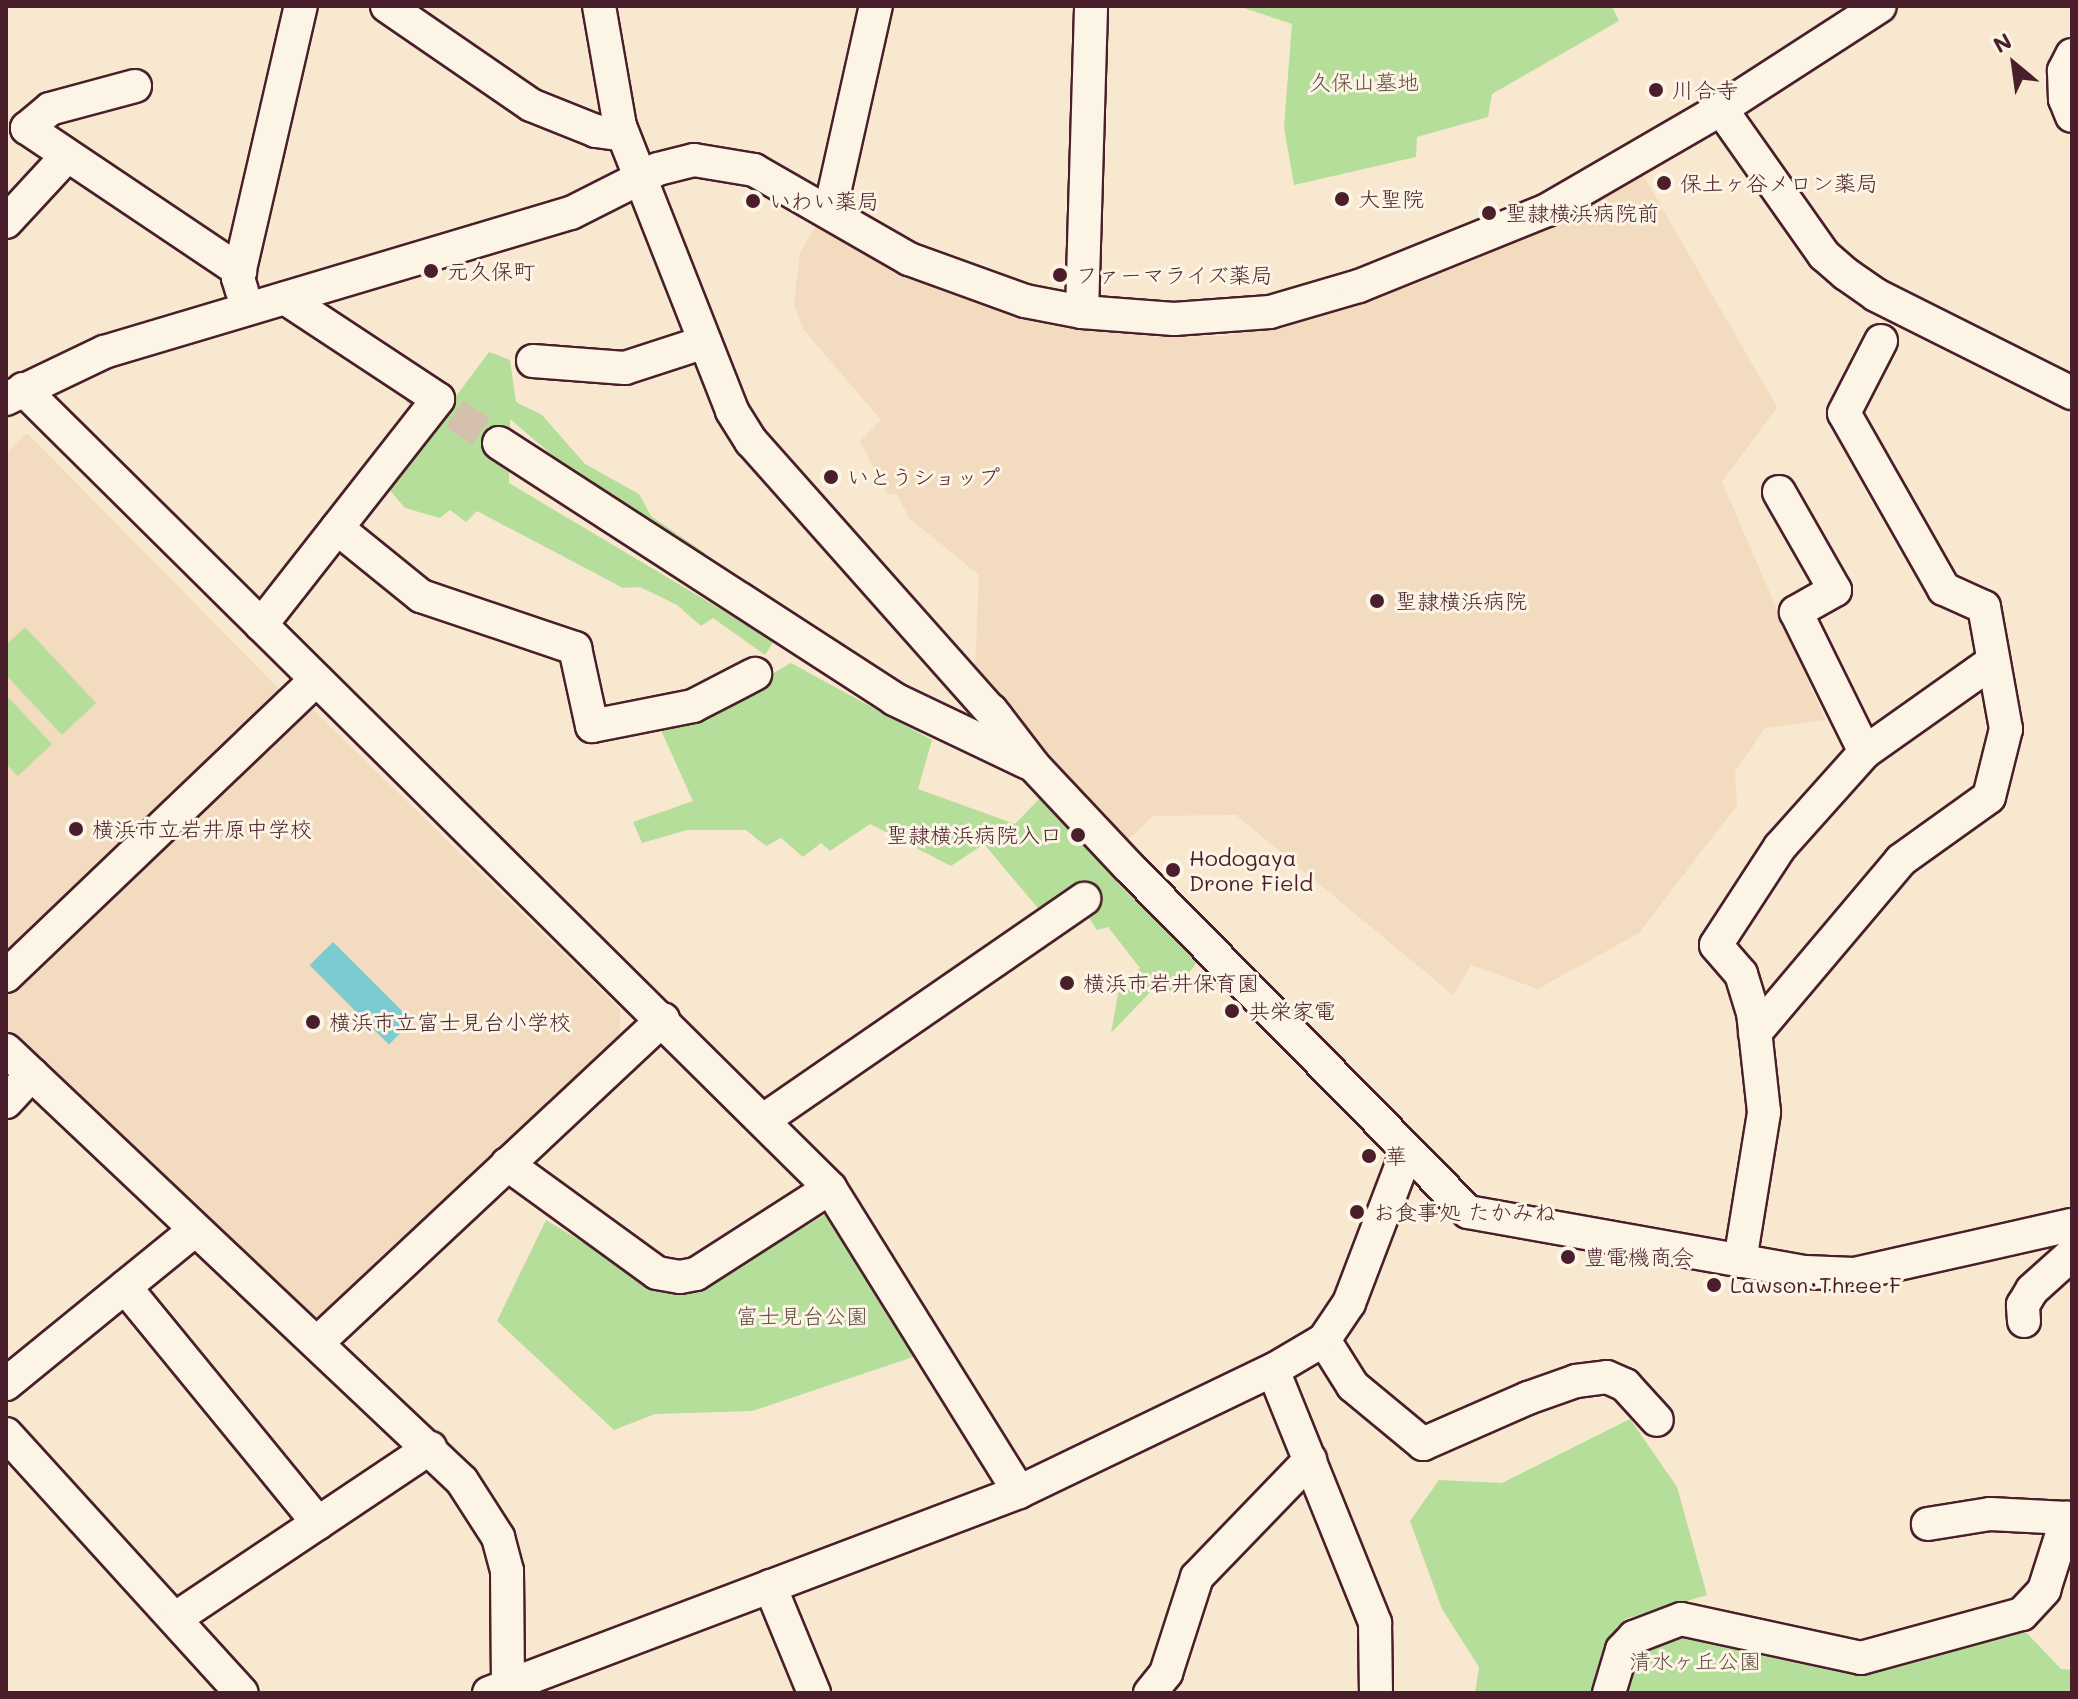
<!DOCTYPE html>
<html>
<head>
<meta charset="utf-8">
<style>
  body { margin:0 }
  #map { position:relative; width:2078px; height:1699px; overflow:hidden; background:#f8e8d0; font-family:Mali,"Klee One",sans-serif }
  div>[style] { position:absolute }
  .built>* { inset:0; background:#f2dbbe }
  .green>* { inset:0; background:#b5de9a }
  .water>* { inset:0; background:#7bccd2; transform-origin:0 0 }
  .minor-tunnel>* { height:32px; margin-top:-16px; transform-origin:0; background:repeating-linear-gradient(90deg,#d5c0af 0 32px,transparent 0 48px) }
  .roads { filter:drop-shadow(2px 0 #4a1f2b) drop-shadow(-2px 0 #4a1f2b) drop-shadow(0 2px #4a1f2b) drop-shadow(0 -2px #4a1f2b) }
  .minor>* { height:32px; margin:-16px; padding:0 16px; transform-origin:16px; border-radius:16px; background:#fcf5e5 }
  .dots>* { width:22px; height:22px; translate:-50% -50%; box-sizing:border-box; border:4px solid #fcf5e5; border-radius:50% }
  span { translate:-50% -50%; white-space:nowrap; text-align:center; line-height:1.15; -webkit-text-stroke:6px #fcf5e5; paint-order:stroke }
  .park-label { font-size:22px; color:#654f47 }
  .poi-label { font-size:22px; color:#4a1f2b }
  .left { translate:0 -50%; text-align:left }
  .right { translate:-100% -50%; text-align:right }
  .frame { position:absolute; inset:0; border:8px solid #4a1f2b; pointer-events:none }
  .north { position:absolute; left:1974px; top:24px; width:80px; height:80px; -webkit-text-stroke:6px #fcf5e5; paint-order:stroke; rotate:331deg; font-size:22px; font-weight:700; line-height:32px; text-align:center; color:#4a1f2b }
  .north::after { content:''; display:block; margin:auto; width:28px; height:36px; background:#4a1f2b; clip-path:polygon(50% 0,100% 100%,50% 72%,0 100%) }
</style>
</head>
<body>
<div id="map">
  <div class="built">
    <i style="clip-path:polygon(1643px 175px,1777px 407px,1722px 482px,1825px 720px,1765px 728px,1735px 772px,1737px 805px,1639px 933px,1538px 989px,1471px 965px,1453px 995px,1236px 815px,1153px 816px,1125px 843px,975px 668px,979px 575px,909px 518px,897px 494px,887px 494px,860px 441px,881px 420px,803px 329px,794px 304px,800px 253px,818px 222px,930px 285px,1020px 316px,1156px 337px,1226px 336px,1316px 316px,1471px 262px)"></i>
    <i style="clip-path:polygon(27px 433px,285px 695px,6px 962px,6px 455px)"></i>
    <i style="clip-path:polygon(305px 702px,620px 1009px,619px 1042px,324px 1321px,309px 1320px,6px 1035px,6px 988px)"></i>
  </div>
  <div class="green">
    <i style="clip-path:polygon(1238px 6px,1612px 6px,1619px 21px,1492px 94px,1488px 117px,1417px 137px,1416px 157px,1294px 185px,1284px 127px,1292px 24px)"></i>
    <i style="clip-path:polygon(489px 352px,510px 360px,516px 402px,542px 415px,585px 464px,639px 494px,651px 516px,705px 553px,703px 563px,606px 501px,510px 419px,509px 483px,774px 641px,765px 655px,713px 618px,701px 626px,677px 605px,640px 587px,623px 588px,477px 511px,466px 522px,450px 510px,440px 518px,405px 508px,388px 488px)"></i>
    <i style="clip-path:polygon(25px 627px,96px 703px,62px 735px,6px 675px,6px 645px)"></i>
    <i style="clip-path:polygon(791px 663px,932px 740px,918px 789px,1015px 824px,1042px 796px,1197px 962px,1173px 994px,1161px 981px,1111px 1033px,1118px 994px,1140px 968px,1108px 927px,1097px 930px,1074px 895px,1042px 913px,984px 844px,951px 866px,870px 824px,830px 851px,821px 843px,803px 857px,781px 838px,766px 846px,746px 830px,687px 830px,642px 843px,633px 822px,693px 801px,660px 728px,703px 714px)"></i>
    <i style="clip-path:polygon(6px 695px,52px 744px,18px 776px,6px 764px)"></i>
    <i style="clip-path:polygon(831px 1211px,919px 1355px,752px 1411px,655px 1414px,614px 1430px,497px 1321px,546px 1220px,662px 1290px,701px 1289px)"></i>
    <i style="clip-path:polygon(1630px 1419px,1677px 1487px,1707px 1595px,1625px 1619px,1601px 1661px,1594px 1693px,1475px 1693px,1479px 1667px,1442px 1609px,1410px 1521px,1439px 1480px,1502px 1483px)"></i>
    <i style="clip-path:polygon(2020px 1626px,2061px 1669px,2072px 1670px,2072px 1693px,1618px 1693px,1633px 1657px,1652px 1640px,1673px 1633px,1860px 1666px)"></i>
  </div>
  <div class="water">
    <i style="left:333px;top:942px;width:112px;height:33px;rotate:45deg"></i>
  </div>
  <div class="minor-tunnel">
    <i style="left:414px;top:388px;width:101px;rotate:32.9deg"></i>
  </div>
  <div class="roads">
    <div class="minor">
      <i style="left:387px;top:6px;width:175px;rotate:34.5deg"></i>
      <i style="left:531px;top:105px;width:70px;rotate:21.8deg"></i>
      <i style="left:596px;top:131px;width:27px;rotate:8deg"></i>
      <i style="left:599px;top:6px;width:122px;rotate:80.1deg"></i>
      <i style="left:620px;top:126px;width:306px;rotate:68.5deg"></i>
      <i style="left:732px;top:411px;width:36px;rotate:58deg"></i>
      <i style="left:751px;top:441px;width:369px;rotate:48.4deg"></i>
      <i style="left:2072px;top:55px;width:18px;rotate:117deg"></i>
      <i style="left:2064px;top:71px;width:28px;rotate:88deg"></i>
      <i style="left:2065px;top:99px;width:18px;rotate:68deg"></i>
      <i style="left:135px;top:86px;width:88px;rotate:164.9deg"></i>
      <i style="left:50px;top:109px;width:30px;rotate:140deg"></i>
      <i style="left:27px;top:128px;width:257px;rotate:33.9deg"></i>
      <i style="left:1721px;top:109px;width:179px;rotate:54.8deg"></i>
      <i style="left:1824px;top:255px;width:29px;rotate:41deg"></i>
      <i style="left:1846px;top:274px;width:37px;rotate:35deg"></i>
      <i style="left:1876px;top:295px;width:219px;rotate:26.6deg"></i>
      <i style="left:830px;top:211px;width:210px;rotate:-77.4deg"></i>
      <i style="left:6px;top:222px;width:88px;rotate:-47.3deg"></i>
      <i style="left:242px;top:291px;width:14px;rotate:-107deg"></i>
      <i style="left:238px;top:278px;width:279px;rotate:-77deg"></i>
      <i style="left:1082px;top:312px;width:306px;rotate:-88.3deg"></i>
      <i style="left:533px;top:361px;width:92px;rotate:4.4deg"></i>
      <i style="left:625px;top:368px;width:84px;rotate:-18deg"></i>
      <i style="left:23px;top:389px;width:1136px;rotate:44.71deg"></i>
      <i style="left:830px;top:1188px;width:358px;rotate:58.1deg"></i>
      <i style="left:6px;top:399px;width:109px;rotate:-25.6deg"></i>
      <i style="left:104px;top:352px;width:487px;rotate:-16.6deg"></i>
      <i style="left:571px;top:213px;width:97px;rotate:-26.8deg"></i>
      <i style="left:658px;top:169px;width:37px;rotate:-14deg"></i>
      <i style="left:694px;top:160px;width:61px;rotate:9.5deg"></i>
      <i style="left:754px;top:170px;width:179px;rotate:29.9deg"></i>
      <i style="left:909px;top:259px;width:123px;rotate:19.9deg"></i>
      <i style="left:1025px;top:301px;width:58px;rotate:10.9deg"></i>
      <i style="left:1082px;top:312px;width:92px;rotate:4.4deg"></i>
      <i style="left:1174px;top:319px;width:96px;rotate:-4.2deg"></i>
      <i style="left:1270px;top:312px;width:93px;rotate:-16.3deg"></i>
      <i style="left:1359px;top:286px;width:203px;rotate:-22deg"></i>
      <i style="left:1547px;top:210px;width:201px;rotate:-30.1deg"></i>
      <i style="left:1721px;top:109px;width:189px;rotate:-32.9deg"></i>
      <i style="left:499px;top:443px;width:471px;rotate:32.9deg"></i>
      <i style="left:894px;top:699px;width:148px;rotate:25.5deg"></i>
      <i style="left:1779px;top:492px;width:113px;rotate:60.3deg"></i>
      <i style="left:1835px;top:590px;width:45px;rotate:150.6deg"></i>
      <i style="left:1796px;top:612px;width:156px;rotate:63.8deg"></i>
      <i style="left:337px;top:528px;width:108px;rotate:39deg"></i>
      <i style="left:421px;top:596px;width:163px;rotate:18.7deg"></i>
      <i style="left:575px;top:648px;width:80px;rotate:77.7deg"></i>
      <i style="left:592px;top:726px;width:103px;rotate:-11.2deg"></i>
      <i style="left:693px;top:706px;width:70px;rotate:-27.3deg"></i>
      <i style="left:261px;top:625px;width:287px;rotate:-51.9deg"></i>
      <i style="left:438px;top:399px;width:183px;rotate:-146.6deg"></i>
      <i style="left:991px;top:710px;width:71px;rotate:52.5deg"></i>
      <i style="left:1034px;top:766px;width:137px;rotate:46.8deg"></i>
      <i style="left:1128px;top:866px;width:485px;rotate:45.5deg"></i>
      <i style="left:1468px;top:1212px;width:343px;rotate:10.1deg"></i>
      <i style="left:1806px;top:1272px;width:48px;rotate:2.4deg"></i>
      <i style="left:1854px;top:1274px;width:223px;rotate:-12.7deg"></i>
      <i style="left:6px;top:976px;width:429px;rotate:-43.7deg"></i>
      <i style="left:1755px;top:1033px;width:226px;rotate:-49.8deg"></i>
      <i style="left:1901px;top:860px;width:108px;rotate:-35.6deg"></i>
      <i style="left:1989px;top:797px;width:70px;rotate:-76deg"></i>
      <i style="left:2006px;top:729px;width:124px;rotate:-100.2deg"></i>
      <i style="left:1984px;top:607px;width:44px;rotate:-155.8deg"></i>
      <i style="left:1944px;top:589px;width:202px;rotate:-119.6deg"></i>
      <i style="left:1844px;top:413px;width:81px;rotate:-62.8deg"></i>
      <i style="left:6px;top:1050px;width:627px;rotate:43.39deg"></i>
      <i style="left:462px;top:1481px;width:67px;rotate:57.3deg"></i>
      <i style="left:498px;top:1537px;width:35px;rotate:75deg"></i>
      <i style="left:507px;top:1571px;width:122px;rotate:89.5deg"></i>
      <i style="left:6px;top:1102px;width:38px;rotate:-47deg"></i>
      <i style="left:765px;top:1119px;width:388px;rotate:-34.6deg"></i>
      <i style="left:507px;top:1164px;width:185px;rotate:36deg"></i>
      <i style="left:657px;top:1273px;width:23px;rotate:10deg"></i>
      <i style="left:680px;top:1277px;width:16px;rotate:-11deg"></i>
      <i style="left:696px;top:1274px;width:159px;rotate:-32.7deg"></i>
      <i style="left:1740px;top:1261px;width:151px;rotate:-80.8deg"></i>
      <i style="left:1764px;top:1112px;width:100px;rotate:-96.3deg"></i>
      <i style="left:1753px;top:1013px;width:41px;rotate:-107.1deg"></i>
      <i style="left:1741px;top:974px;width:38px;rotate:-131deg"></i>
      <i style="left:1716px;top:945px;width:117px;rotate:-56.9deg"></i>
      <i style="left:1780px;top:847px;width:127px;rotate:-48.2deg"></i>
      <i style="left:1865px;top:752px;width:156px;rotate:-35.3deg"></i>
      <i style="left:125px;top:1287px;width:305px;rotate:50.7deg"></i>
      <i style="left:2024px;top:1321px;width:16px;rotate:-94deg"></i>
      <i style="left:2023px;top:1305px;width:17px;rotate:-59deg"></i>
      <i style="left:2032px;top:1290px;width:54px;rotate:-42deg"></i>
      <i style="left:1324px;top:1340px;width:54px;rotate:57.8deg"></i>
      <i style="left:1353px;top:1386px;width:91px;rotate:39.6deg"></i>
      <i style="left:1423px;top:1444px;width:115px;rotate:-23.7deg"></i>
      <i style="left:1528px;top:1398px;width:51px;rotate:-19.5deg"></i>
      <i style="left:1576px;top:1381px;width:31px;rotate:-7deg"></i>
      <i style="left:1607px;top:1377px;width:20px;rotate:24deg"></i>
      <i style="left:1625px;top:1385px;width:47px;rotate:47.6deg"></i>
      <i style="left:317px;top:1343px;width:474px;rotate:-43.1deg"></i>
      <i style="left:1273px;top:1370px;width:273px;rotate:68deg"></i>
      <i style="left:1375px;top:1623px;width:70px;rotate:89.2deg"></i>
      <i style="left:6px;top:1384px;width:244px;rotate:-39.2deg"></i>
      <i style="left:6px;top:1434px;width:350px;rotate:47.7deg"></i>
      <i style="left:770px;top:1586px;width:116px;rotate:67.6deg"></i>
      <i style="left:176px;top:1618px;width:306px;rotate:-33.8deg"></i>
      <i style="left:489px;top:1693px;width:567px;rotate:-20.77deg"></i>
      <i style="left:1019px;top:1492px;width:282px;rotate:-25.7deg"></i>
      <i style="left:1273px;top:1370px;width:59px;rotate:-30.5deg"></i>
      <i style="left:1324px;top:1340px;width:45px;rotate:-56deg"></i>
      <i style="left:1349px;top:1303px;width:160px;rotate:-69.1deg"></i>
      <i style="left:1150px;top:1693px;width:26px;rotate:-51deg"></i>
      <i style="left:1166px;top:1673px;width:101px;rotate:-72.1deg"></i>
      <i style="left:1197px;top:1577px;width:163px;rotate:-46deg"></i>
      <i style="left:1609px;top:1693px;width:45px;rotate:-73.2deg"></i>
      <i style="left:1622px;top:1650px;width:18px;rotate:-47deg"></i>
      <i style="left:1634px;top:1637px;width:50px;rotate:-21deg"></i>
      <i style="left:1681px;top:1619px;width:184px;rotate:12.2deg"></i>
      <i style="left:1861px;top:1658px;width:167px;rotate:-15.3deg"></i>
      <i style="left:2022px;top:1614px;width:33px;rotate:-47deg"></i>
      <i style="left:2044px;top:1590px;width:76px;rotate:-72.3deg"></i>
      <i style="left:2067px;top:1518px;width:77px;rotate:-177deg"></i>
      <i style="left:1990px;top:1514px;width:63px;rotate:170.8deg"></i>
    </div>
  </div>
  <div class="dots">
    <i style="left:1656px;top:90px;background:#4a1f2b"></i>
    <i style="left:1664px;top:183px;background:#4a1f2b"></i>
    <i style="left:1342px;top:199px;background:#4a1f2b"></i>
    <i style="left:753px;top:201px;background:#4a1f2b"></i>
    <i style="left:1489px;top:213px;background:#4a1f2b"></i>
    <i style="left:431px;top:271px;background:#4a1f2b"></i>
    <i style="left:1060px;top:275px;background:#4a1f2b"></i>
    <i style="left:831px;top:477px;background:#4a1f2b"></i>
    <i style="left:1377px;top:601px;background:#4a1f2b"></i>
    <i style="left:76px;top:829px;background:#4a1f2b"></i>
    <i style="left:1078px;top:835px;background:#4a1f2b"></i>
    <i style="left:1173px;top:870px;background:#4a1f2b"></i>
    <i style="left:1067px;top:983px;background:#4a1f2b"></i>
    <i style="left:1232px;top:1011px;background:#4a1f2b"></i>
    <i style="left:313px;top:1022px;background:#4a1f2b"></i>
    <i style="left:1369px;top:1156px;background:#4a1f2b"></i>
    <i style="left:1357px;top:1212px;background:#4a1f2b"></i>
    <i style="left:1568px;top:1257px;background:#4a1f2b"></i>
    <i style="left:1714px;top:1285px;background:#4a1f2b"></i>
  </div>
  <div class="park-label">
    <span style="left:1364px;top:82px">久保山墓地</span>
    <span style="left:802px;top:1316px">富士見台公園</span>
    <span style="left:1695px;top:1661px">清水ヶ丘公園</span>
  </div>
  <div class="poi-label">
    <span class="left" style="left:1672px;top:90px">川合寺</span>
    <span class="left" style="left:1680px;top:183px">保土ヶ谷メロン薬局</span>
    <span class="left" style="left:1358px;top:199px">大聖院</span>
    <span class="left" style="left:769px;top:201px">いわい薬局</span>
    <span class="left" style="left:1505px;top:213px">聖隷横浜病院前</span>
    <span class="left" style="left:447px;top:271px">元久保町</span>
    <span class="left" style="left:1076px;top:275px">ファーマライズ薬局</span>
    <span class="left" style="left:847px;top:477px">いとうショップ</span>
    <span class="left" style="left:1395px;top:601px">聖隷横浜病院</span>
    <span class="left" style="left:92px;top:829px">横浜市立岩井原中学校</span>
    <span class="right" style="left:1062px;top:835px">聖隷横浜病院入口</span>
    <span class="left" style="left:1189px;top:870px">Hodogaya<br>Drone Field</span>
    <span class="left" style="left:1083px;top:983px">横浜市岩井保育園</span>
    <span class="left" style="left:1248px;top:1011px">共栄家電</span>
    <span class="left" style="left:329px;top:1022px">横浜市立富士見台小学校</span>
    <span class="left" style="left:1385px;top:1156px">華</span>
    <span class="left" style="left:1373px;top:1212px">お食事処 たかみね</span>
    <span class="left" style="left:1584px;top:1257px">豊電機商会</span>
    <span class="left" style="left:1730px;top:1285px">Lawson･Three F</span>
  </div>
  <div class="frame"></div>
  <div class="north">N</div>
</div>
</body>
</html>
